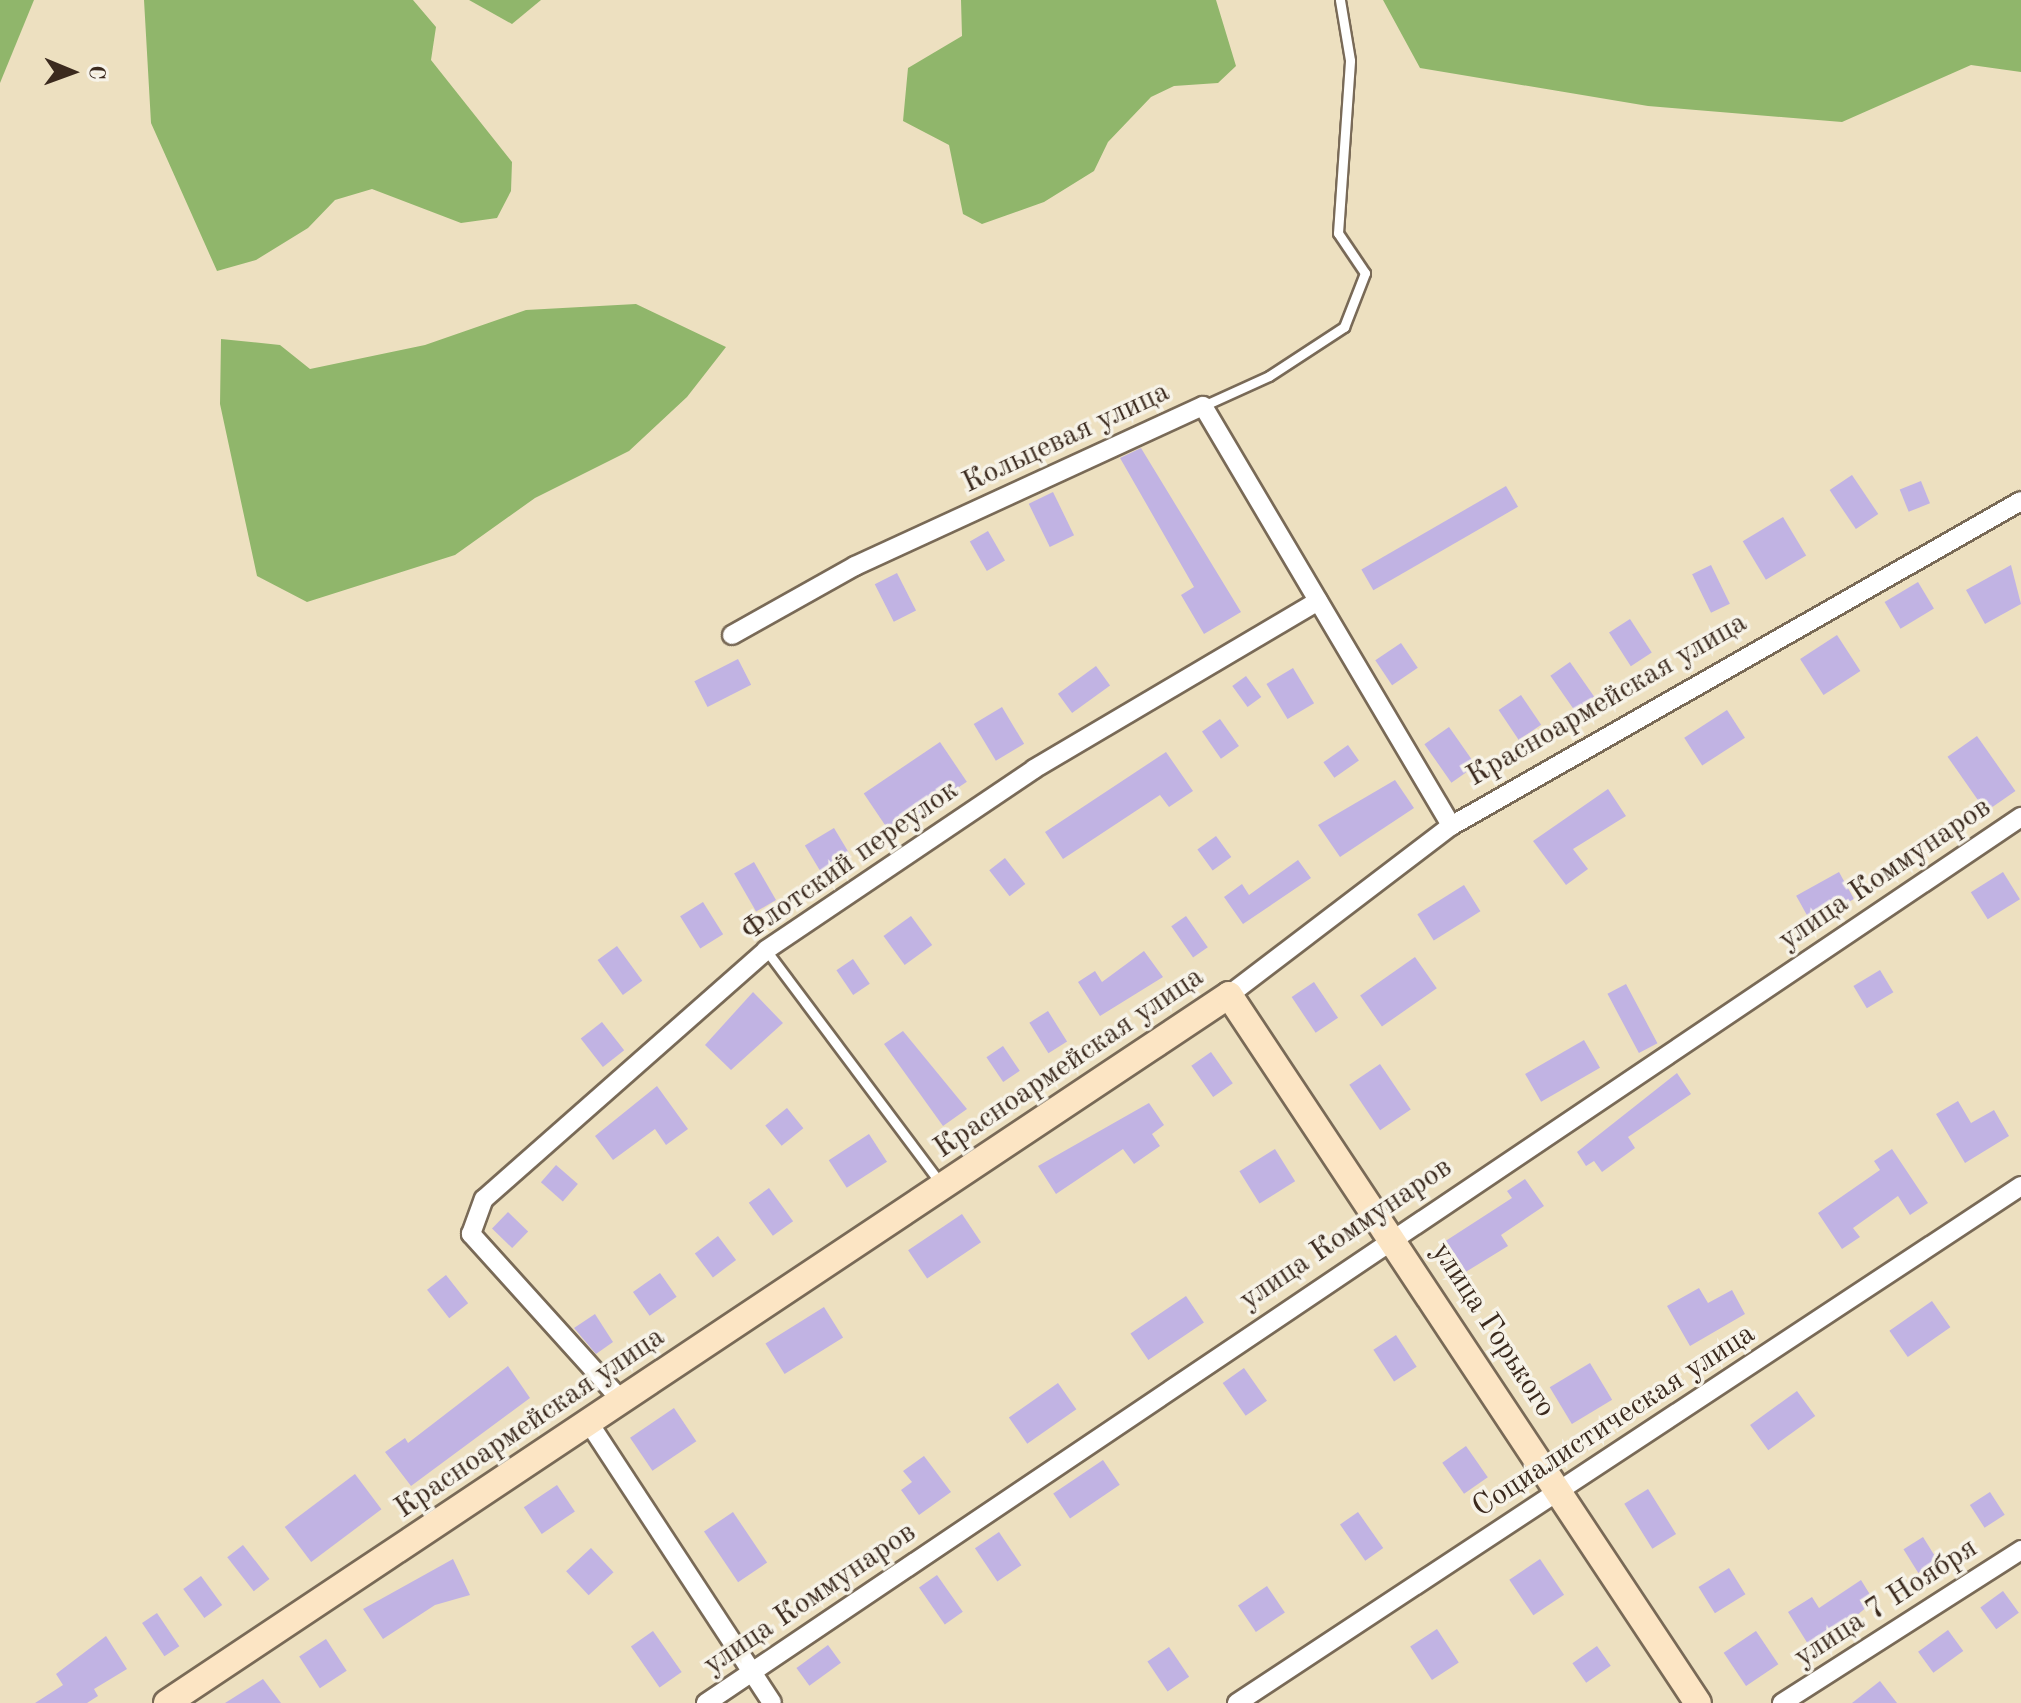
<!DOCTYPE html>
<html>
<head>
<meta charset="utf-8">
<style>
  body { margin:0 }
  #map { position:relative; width:2021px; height:1703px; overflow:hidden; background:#ede0c0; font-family:"Old Standard TT",serif }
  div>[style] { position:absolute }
  .forest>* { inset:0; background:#90b66b }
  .building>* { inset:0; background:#c1b3e3; transform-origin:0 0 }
  .roads { filter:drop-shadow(2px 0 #796a57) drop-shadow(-2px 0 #796a57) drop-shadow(0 2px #796a57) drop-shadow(0 -2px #796a57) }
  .lane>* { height:9px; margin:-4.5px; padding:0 4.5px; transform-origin:4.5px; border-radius:4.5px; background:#fff }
  .street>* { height:18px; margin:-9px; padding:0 9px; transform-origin:9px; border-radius:9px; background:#fff }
  .secondary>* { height:26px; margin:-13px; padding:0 13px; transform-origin:13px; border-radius:13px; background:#fce5c4 }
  span { translate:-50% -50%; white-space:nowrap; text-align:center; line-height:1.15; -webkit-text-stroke:7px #f7f3e8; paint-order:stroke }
  .street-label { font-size:30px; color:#3b2a1e }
  .north { position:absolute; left:32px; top:32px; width:80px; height:80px; -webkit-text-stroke:6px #f7f3e8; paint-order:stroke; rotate:91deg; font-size:22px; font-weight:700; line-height:32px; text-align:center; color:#3b2a1e }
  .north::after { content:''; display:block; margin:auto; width:28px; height:36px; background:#3b2a1e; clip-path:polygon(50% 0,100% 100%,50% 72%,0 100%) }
</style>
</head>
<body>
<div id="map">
  <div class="forest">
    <i style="clip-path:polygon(0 0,34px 0,0 83px)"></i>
    <i style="clip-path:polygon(144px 0,413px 0,436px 27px,431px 60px,512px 162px,511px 191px,497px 218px,461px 223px,372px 189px,335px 200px,308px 228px,256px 260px,217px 271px,151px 123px)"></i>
    <i style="clip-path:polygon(469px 0,541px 0,512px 24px)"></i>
    <i style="clip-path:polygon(961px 0,1216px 0,1236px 66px,1218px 83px,1174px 86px,1151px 97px,1108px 142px,1094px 171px,1044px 202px,982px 224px,963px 214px,949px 145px,903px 121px,908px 68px,962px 36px)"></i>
    <i style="clip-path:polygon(1383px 0,2021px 0,2021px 72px,1971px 65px,1842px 122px,1648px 106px,1420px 68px)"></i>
    <i style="clip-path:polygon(636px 304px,726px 347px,687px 397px,629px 451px,535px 498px,455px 555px,307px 602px,257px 576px,220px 404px,221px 339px,280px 345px,310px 369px,425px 345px,526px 310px)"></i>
  </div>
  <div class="building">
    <i style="clip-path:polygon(1141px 448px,1241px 612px,1204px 634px,1181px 595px,1194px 587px,1120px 458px)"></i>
    <i style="left:1852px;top:475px;width:47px;height:27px;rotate:56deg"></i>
    <i style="left:1921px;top:481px;width:24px;height:23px;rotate:68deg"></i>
    <i style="left:1506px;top:486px;width:24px;height:167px;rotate:60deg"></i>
    <i style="left:1053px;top:492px;width:48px;height:27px;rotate:64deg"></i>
    <i style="left:1783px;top:517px;width:45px;height:47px;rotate:59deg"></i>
    <i style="left:988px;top:531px;width:34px;height:21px;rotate:60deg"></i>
    <i style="left:1711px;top:565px;width:43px;height:21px;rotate:64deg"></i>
    <i style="clip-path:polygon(2011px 565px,2021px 604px,1985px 624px,1966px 590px)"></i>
    <i style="left:897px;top:573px;width:42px;height:25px;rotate:63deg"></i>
    <i style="left:1918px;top:582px;width:31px;height:39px;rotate:59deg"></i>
    <i style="left:1630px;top:619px;width:40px;height:25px;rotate:57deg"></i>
    <i style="left:1837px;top:635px;width:43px;height:44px;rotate:57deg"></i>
    <i style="left:1401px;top:643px;width:30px;height:31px;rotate:56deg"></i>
    <i style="left:738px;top:659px;width:29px;height:49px;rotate:63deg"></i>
    <i style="left:1570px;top:662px;width:42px;height:24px;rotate:55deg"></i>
    <i style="left:1096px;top:666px;width:24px;height:47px;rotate:54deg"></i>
    <i style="left:1293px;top:668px;width:41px;height:31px;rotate:59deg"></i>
    <i style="left:1246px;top:676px;width:26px;height:17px;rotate:54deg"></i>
    <i style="left:1521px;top:695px;width:36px;height:27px;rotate:56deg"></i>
    <i style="left:1002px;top:707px;width:43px;height:33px;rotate:59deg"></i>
    <i style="left:1727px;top:710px;width:33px;height:51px;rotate:57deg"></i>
    <i style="left:1220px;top:719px;width:33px;height:22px;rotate:55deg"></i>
    <i style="left:1449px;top:727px;width:47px;height:30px;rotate:55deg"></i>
    <i style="left:1977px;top:736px;width:67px;height:36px;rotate:55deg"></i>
    <i style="left:940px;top:742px;width:48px;height:92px;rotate:56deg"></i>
    <i style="left:1348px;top:745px;width:19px;height:30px;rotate:55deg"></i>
    <i style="clip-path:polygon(1166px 752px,1193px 791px,1169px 807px,1160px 795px,1063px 859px,1045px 832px)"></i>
    <i style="clip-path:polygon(1395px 780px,1414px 808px,1340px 857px,1318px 825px)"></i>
    <i style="clip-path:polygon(1608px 789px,1626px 816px,1573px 849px,1588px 869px,1566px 885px,1533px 841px)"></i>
    <i style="left:834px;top:828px;width:33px;height:34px;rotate:59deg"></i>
    <i style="left:1216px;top:836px;width:26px;height:23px;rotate:54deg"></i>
    <i style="left:1005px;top:858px;width:33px;height:20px;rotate:52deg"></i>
    <i style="clip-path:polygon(1298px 860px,1311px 878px,1243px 924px,1224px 897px,1242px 884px,1249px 895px)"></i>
    <i style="left:754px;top:862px;width:44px;height:23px;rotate:60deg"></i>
    <i style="left:1839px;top:872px;width:31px;height:49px;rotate:61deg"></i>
    <i style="left:2003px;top:872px;width:32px;height:38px;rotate:58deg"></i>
    <i style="left:1464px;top:885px;width:31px;height:55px;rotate:58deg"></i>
    <i style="left:703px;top:902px;width:38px;height:27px;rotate:58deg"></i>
    <i style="left:911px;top:916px;width:36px;height:34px;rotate:54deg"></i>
    <i style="left:1186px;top:916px;width:38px;height:18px;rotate:55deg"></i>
    <i style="left:617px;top:946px;width:43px;height:24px;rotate:54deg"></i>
    <i style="clip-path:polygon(1144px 951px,1163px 977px,1100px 1016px,1078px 982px,1095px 971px,1102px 982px)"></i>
    <i style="left:1415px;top:957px;width:38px;height:67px;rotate:55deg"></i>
    <i style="left:853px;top:959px;width:30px;height:20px;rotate:56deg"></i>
    <i style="left:1880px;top:970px;width:26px;height:31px;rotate:59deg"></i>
    <i style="left:1314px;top:982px;width:43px;height:27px;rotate:56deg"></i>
    <i style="left:1626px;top:984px;width:67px;height:21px;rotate:62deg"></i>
    <i style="clip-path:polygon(753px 992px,783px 1023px,731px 1070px,705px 1045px)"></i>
    <i style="left:1048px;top:1011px;width:36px;height:22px;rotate:58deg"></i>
    <i style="left:602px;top:1022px;width:36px;height:27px;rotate:52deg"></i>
    <i style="clip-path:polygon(903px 1031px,967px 1109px,943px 1126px,884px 1044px)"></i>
    <i style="left:1584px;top:1040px;width:32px;height:68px;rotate:60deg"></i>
    <i style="left:1003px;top:1046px;width:30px;height:20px;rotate:56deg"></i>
    <i style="left:1211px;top:1052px;width:38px;height:24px;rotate:55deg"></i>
    <i style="left:1380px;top:1064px;width:55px;height:37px;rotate:56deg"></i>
    <i style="clip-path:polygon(1677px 1073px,1691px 1094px,1628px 1137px,1635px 1148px,1602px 1172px,1594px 1161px,1586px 1166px,1577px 1152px)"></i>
    <i style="clip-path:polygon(657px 1086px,688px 1129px,666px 1145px,655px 1129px,613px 1160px,595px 1136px)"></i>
    <i style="clip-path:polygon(1958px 1101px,1971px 1123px,1994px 1110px,2009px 1136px,1965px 1163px,1936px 1114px)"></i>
    <i style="clip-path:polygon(1149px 1103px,1164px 1125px,1152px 1134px,1160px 1146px,1134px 1164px,1123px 1149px,1056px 1194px,1038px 1166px)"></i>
    <i style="left:787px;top:1108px;width:26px;height:28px;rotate:51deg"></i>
    <i style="left:869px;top:1134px;width:33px;height:48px;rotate:57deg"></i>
    <i style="left:1275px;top:1149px;width:38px;height:42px;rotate:58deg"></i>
    <i style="clip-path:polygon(1892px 1149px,1928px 1203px,1910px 1215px,1898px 1196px,1853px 1228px,1860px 1237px,1842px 1249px,1818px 1213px,1880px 1170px,1874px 1161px)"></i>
    <i style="left:556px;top:1165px;width:29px;height:23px;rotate:41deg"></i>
    <i style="clip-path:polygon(1525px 1179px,1544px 1206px,1501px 1235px,1508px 1246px,1464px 1273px,1444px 1242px,1512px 1198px,1507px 1191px)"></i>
    <i style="left:769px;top:1188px;width:41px;height:25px;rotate:54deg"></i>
    <i style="left:508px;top:1212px;width:28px;height:23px;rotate:44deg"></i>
    <i style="left:962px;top:1214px;width:34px;height:65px;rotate:56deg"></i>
    <i style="left:718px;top:1236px;width:30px;height:29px;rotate:53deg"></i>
    <i style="left:660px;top:1273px;width:29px;height:33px;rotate:55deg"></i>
    <i style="left:446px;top:1275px;width:36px;height:24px;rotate:52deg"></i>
    <i style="clip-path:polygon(1699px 1288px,1708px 1303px,1732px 1290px,1745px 1314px,1690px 1346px,1667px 1306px)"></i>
    <i style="left:1186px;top:1296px;width:32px;height:67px;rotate:56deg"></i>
    <i style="left:1932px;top:1301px;width:32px;height:52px;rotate:55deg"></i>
    <i style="left:824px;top:1307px;width:36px;height:69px;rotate:58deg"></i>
    <i style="clip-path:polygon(595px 1314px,613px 1342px,596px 1354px,574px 1328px)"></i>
    <i style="left:1396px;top:1335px;width:38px;height:27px;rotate:57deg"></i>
    <i style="left:1590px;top:1363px;width:43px;height:47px;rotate:59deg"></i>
    <i style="clip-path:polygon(508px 1366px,530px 1398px,411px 1486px,385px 1452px,405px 1438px,408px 1443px)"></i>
    <i style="left:1244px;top:1368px;width:40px;height:26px;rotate:55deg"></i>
    <i style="left:1058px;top:1383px;width:32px;height:60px;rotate:55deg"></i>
    <i style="left:1797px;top:1391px;width:31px;height:58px;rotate:54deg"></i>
    <i style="left:674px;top:1408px;width:40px;height:53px;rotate:56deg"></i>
    <i style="left:1466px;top:1446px;width:38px;height:29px;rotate:55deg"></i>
    <i style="clip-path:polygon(924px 1456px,951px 1492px,919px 1515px,901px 1490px,912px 1482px,903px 1471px)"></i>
    <i style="left:1103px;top:1460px;width:30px;height:60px;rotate:56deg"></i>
    <i style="left:355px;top:1474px;width:44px;height:88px;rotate:53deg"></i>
    <i style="left:557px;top:1485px;width:32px;height:40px;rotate:56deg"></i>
    <i style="left:1648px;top:1489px;width:53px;height:28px;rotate:58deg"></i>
    <i style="left:1990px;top:1492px;width:27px;height:24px;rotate:57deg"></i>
    <i style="left:733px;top:1512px;width:61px;height:35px;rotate:56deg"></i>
    <i style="left:1358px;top:1512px;width:44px;height:22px;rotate:55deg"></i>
    <i style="left:999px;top:1532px;width:40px;height:29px;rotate:56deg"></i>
    <i style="left:1923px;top:1537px;width:28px;height:23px;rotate:58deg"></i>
    <i style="left:243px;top:1545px;width:43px;height:20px;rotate:52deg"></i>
    <i style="left:591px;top:1548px;width:33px;height:34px;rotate:47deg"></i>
    <i style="clip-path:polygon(453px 1559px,470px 1595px,435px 1605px,383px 1639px,363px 1609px)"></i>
    <i style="left:1540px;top:1559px;width:43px;height:37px;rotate:56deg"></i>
    <i style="left:1729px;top:1568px;width:31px;height:36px;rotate:58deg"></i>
    <i style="left:937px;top:1575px;width:45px;height:22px;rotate:55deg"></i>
    <i style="left:201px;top:1576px;width:36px;height:22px;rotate:54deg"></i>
    <i style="clip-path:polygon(1861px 1580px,1874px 1601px,1813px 1652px,1788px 1612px,1812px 1597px,1819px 1608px)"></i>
    <i style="left:1267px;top:1586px;width:32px;height:35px;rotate:56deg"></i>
    <i style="left:2003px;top:1591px;width:27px;height:28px;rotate:54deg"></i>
    <i style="left:157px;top:1613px;width:40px;height:18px;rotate:56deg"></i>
    <i style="left:1437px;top:1629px;width:40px;height:32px;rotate:57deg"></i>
    <i style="left:1948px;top:1630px;width:26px;height:37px;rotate:54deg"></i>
    <i style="left:653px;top:1631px;width:50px;height:27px;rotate:55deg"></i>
    <i style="left:1756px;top:1631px;width:40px;height:39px;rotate:56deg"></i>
    <i style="clip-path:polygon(106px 1636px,127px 1669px,94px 1689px,98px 1696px,87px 1703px,35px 1703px,63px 1685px,56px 1674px)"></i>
    <i style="left:326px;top:1639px;width:38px;height:32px;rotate:57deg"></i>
    <i style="left:828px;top:1645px;width:22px;height:39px;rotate:54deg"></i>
    <i style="left:1597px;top:1646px;width:24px;height:30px;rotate:55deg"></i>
    <i style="left:1169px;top:1647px;width:36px;height:26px;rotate:56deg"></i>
    <i style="clip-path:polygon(263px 1679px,281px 1703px,225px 1703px)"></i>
    <i style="clip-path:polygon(1880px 1681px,1897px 1703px,1852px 1703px)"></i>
  </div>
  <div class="roads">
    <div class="lane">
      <i style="left:1203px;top:406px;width:72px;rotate:-24.4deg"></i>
      <i style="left:1269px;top:376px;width:90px;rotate:-33.2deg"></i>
      <i style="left:1344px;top:327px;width:58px;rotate:-68.7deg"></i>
      <i style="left:1365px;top:273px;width:48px;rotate:-124deg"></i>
      <i style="left:1338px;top:233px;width:173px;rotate:-86deg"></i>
      <i style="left:1350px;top:60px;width:61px;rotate:-99.5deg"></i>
      <i style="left:766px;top:950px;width:292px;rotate:53.2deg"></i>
    </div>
    <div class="street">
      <i style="left:732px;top:635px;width:141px;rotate:-29.3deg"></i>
      <i style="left:855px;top:566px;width:383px;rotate:-24.7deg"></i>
      <i style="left:1203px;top:406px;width:488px;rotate:59.4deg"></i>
      <i style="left:1229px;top:995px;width:279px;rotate:-37.3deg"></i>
      <i style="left:1451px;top:826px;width:656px;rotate:-29.69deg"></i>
      <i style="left:621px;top:1400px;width:224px;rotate:-132.1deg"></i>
      <i style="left:471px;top:1234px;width:37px;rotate:-70deg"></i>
      <i style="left:484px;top:1199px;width:376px;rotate:-41.4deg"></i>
      <i style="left:766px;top:950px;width:323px;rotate:-34deg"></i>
      <i style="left:1034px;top:769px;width:330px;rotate:-30.6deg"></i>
      <i style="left:589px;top:1423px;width:334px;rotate:56.8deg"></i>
      <i style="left:706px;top:1703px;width:1586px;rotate:-33.97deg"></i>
      <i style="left:1237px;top:1703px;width:939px;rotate:-33.4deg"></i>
      <i style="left:1782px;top:1703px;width:284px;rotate:-32.6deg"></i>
    </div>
    <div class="secondary">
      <i style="left:167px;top:1703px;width:1276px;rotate:-33.69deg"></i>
      <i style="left:1229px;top:995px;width:849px;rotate:56.48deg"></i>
    </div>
  </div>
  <div class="street-label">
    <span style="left:1066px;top:438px;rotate:-25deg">Кольцевая улица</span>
    <span style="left:1607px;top:700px;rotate:-30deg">Красноармейская улица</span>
    <span style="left:850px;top:861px;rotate:-35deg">Флотский переулок</span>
    <span style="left:1885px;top:874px;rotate:-34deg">улица Коммунаров</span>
    <span style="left:1069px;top:1063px;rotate:-34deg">Красноармейская улица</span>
    <span style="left:1346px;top:1234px;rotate:-34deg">улица Коммунаров</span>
    <span style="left:1493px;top:1330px;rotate:57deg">улица Горького</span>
    <span style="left:1614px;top:1421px;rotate:-33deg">Социалистическая улица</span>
    <span style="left:530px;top:1423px;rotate:-34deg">Красноармейская улица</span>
    <span style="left:810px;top:1599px;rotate:-34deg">улица Коммунаров</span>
    <span style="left:1886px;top:1603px;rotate:-33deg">улица 7 Ноября</span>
  </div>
  <div class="north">С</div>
</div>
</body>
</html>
